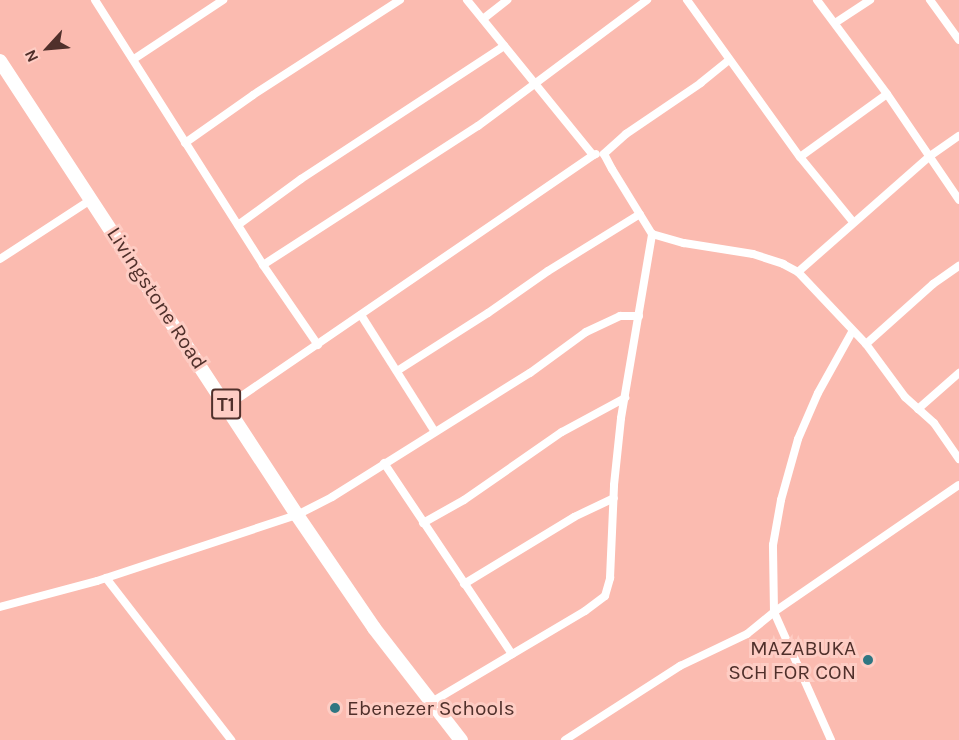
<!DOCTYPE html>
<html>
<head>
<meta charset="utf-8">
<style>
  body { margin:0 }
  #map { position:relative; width:959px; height:740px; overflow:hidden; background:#fbbbb0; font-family:Karla,sans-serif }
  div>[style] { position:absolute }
  .street>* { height:8px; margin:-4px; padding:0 4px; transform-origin:4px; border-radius:4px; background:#fff }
  .highway>* { height:14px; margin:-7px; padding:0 7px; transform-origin:7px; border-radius:7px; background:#fff }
  .dots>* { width:16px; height:16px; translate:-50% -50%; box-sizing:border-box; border:3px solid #fecdc4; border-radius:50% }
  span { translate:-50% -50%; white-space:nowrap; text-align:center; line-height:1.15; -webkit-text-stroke:6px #fecdc4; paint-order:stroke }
  .shield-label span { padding:2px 4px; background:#fecdc4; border:2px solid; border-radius:4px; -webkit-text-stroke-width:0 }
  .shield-label { font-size:20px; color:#50302b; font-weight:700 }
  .street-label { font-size:21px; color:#50302b }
  .poi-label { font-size:21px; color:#50302b }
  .right { translate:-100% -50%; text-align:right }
  .left { translate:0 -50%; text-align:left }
  .north { position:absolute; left:18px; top:18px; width:60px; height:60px; -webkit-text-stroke:4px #fecdc4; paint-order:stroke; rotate:244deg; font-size:16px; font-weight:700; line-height:24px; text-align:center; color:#50302b }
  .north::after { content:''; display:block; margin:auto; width:21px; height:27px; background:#50302b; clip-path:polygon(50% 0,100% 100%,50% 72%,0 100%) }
</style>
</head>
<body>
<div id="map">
  <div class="street">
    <i style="left:95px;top:0;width:314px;rotate:57.6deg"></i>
    <i style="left:263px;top:265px;width:97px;rotate:55.5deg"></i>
    <i style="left:467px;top:0;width:200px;rotate:50.9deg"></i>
    <i style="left:593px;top:155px;width:3px;rotate:-18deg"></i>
    <i style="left:687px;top:0;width:193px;rotate:54.3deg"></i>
    <i style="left:800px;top:157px;width:84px;rotate:50.8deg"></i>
    <i style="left:817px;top:0;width:117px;rotate:53.3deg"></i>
    <i style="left:887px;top:94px;width:128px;rotate:55.8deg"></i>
    <i style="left:930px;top:0;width:49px;rotate:54.1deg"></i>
    <i style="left:483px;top:19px;width:31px;rotate:-38deg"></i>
    <i style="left:835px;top:23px;width:42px;rotate:-33.3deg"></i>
    <i style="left:134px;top:59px;width:107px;rotate:-33.5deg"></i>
    <i style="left:729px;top:60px;width:36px;rotate:141deg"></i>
    <i style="left:701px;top:83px;width:91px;rotate:145.8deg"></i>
    <i style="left:626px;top:134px;width:30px;rotate:138deg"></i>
    <i style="left:604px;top:154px;width:17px;rotate:62deg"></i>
    <i style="left:612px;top:169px;width:76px;rotate:58.4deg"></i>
    <i style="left:652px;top:234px;width:33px;rotate:16deg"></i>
    <i style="left:684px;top:243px;width:70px;rotate:9.1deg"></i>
    <i style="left:753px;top:254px;width:32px;rotate:18deg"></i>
    <i style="left:783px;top:264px;width:17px;rotate:28deg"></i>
    <i style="left:798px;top:272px;width:99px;rotate:46.6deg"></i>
    <i style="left:866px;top:344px;width:66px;rotate:53.7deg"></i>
    <i style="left:905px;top:397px;width:39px;rotate:42deg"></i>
    <i style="left:934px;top:423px;width:44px;rotate:55.2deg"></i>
    <i style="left:185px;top:143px;width:83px;rotate:-35.2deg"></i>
    <i style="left:253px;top:95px;width:175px;rotate:-32.9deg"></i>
    <i style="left:800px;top:157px;width:107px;rotate:-35.9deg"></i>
    <i style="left:238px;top:225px;width:78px;rotate:-36.1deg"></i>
    <i style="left:301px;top:179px;width:243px;rotate:-33.2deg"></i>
    <i style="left:0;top:259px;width:110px;rotate:-33.1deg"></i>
    <i style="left:263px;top:265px;width:256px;rotate:-32.9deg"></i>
    <i style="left:478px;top:126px;width:211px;rotate:-36.7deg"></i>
    <i style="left:798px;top:272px;width:176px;rotate:-41.3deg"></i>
    <i style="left:930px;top:156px;width:35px;rotate:-35deg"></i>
    <i style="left:361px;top:315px;width:138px;rotate:57.7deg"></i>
    <i style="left:866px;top:344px;width:90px;rotate:-41.8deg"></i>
    <i style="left:933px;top:284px;width:32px;rotate:-35deg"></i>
    <i style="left:397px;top:371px;width:108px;rotate:-32.5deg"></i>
    <i style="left:488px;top:313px;width:73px;rotate:-35deg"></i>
    <i style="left:548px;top:271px;width:108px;rotate:-31.8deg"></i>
    <i style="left:227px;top:406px;width:444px;rotate:-34.4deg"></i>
    <i style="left:918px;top:409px;width:55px;rotate:-41.3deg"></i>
    <i style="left:384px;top:463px;width:230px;rotate:56.2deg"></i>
    <i style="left:423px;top:523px;width:47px;rotate:-29.3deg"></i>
    <i style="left:464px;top:500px;width:119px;rotate:-34.8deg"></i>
    <i style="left:562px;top:432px;width:72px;rotate:-28.4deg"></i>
    <i style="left:106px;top:578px;width:205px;rotate:52.3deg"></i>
    <i style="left:464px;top:584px;width:129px;rotate:-31.3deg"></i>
    <i style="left:574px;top:517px;width:44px;rotate:-25.4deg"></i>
    <i style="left:0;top:607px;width:100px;rotate:-15deg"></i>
    <i style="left:97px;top:581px;width:211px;rotate:-18.3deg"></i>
    <i style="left:297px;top:515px;width:39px;rotate:-27deg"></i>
    <i style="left:332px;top:497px;width:234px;rotate:-32.1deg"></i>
    <i style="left:530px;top:373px;width:69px;rotate:-36.2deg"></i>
    <i style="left:586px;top:332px;width:38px;rotate:-25deg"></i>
    <i style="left:620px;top:316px;width:19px"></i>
    <i style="left:430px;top:703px;width:180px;rotate:-30.7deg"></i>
    <i style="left:585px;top:611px;width:25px;rotate:-37deg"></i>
    <i style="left:605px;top:596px;width:19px;rotate:-74deg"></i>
    <i style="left:610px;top:578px;width:93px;rotate:-87.5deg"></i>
    <i style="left:614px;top:485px;width:67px;rotate:-84deg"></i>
    <i style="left:621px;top:418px;width:187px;rotate:-80.4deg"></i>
    <i style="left:565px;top:740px;width:137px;rotate:-32.8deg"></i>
    <i style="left:680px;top:666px;width:74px;rotate:-25.5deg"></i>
    <i style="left:747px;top:634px;width:35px;rotate:-39deg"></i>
    <i style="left:774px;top:612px;width:224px;rotate:-34.5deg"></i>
    <i style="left:831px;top:740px;width:140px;rotate:-114deg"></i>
    <i style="left:774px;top:612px;width:67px;rotate:-90.9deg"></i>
    <i style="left:773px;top:545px;width:46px;rotate:-79.9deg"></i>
    <i style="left:781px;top:500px;width:63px;rotate:-74.4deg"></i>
    <i style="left:798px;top:439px;width:50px;rotate:-66.5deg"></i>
    <i style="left:818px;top:393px;width:70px;rotate:-60.9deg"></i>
  </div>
  <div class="highway">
    <i style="left:0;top:61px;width:543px;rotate:56.81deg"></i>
    <i style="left:297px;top:515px;width:137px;rotate:55.7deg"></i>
    <i style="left:374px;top:628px;width:142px;rotate:52.2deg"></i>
  </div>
  <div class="dots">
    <i style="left:868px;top:660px;background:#2f7682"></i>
    <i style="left:335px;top:708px;background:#2f7682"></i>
  </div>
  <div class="shield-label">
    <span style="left:226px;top:404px">T1</span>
  </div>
  <div class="street-label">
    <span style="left:157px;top:298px;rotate:57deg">Livingstone Road</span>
  </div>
  <div class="poi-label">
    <span class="right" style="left:856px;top:660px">MAZABUKA<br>SCH FOR CON</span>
    <span class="left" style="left:347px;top:708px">Ebenezer Schools</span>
  </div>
  <div class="north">N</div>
</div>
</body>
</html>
